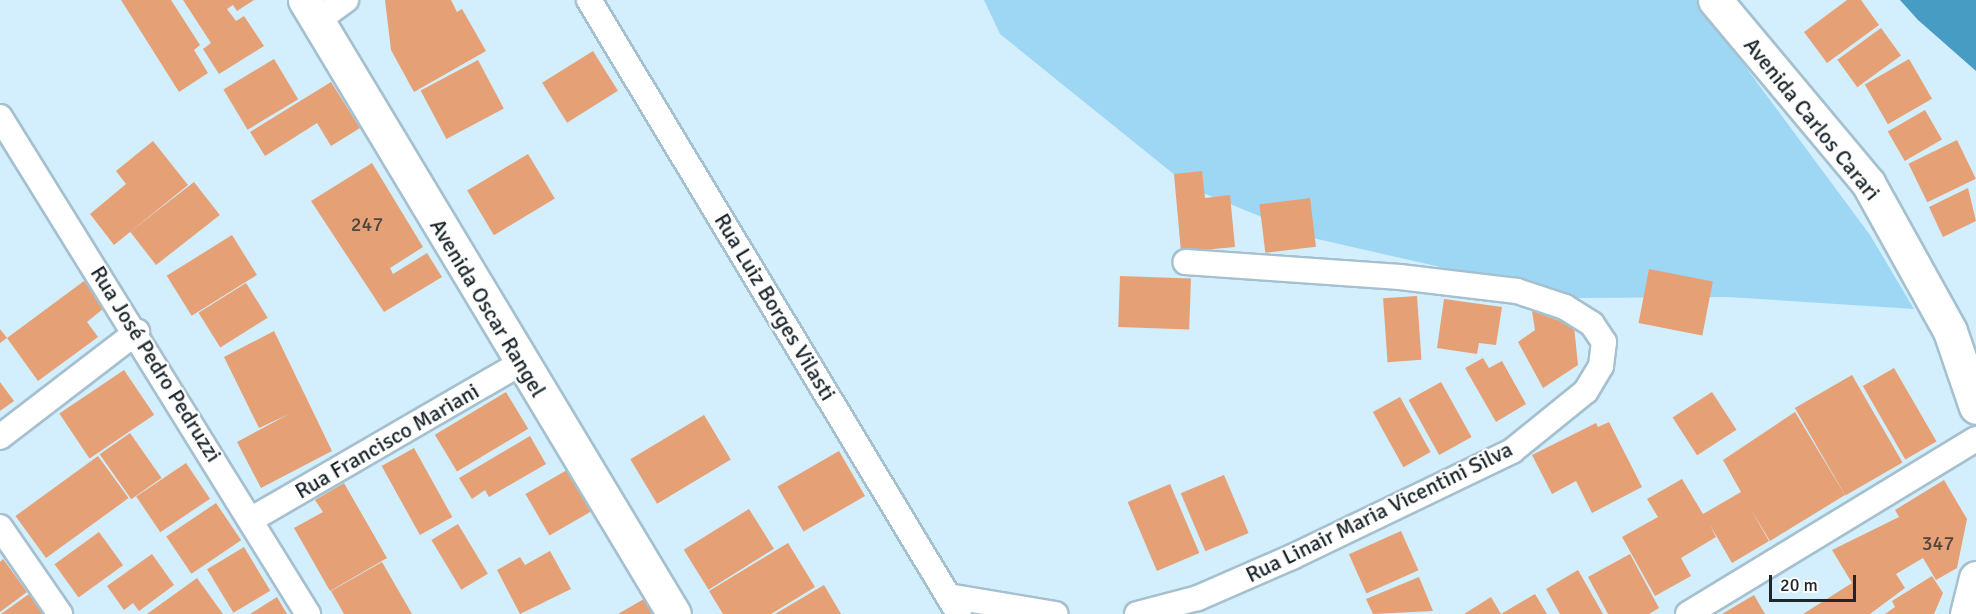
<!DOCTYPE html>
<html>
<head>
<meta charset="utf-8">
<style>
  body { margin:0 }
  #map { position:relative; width:1976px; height:614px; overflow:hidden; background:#d3eefd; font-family:Signika,sans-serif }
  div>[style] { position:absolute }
  .green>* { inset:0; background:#9ed7f4 }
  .water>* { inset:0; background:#479cc4 }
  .building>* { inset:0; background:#e6a075; transform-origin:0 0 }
  .roads { filter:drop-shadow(2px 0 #a5c0ce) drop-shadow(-2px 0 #a5c0ce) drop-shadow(0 2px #a5c0ce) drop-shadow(0 -2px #a5c0ce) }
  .minor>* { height:24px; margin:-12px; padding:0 12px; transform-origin:12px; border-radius:12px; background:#fff }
  .secondary>* { height:33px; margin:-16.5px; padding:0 16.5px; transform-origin:16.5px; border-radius:16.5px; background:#fff }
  span { translate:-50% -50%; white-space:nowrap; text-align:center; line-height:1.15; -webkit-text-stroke:4.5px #fff; paint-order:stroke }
  .number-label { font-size:20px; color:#4e453e }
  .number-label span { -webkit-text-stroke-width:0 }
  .street-label { font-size:22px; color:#1c272c }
  .scale { position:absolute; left:1769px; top:575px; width:87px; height:27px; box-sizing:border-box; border:3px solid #1c272c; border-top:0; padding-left:8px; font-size:18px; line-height:21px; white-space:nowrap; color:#1c272c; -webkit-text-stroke:4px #fff; paint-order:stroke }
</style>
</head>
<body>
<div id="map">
  <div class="green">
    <i style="clip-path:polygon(984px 0,1696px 0,1870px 235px,1914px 309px,1728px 297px,1576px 298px,1313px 238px,1191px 188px,1000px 34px)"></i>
  </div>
  <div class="water">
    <i style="clip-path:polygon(1900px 0,1976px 0,1976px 71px,1918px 20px)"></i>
  </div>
  <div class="building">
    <i style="clip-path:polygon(121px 0,171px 0,200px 45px,194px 50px,208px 73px,179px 92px)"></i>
    <i style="clip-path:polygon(183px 0,254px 0,237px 11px,233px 5px,227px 9px,236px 21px,244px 16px,264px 46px,219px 74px,203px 49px,211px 43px)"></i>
    <i style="clip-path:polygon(385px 0,451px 0,457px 12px,462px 9px,486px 51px,414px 92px,391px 50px)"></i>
    <i style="clip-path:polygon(1847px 0,1861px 0,1879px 25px,1827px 63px,1804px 32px)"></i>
    <i style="left:1881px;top:28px;width:34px;height:54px;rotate:54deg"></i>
    <i style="left:593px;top:51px;width:47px;height:60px;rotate:58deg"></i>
    <i style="left:274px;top:59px;width:47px;height:59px;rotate:59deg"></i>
    <i style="left:1909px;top:59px;width:46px;height:51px;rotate:60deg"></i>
    <i style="left:478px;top:60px;width:55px;height:65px;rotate:62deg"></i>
    <i style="clip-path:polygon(331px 82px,360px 128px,331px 146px,317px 123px,265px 156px,250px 132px)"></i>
    <i style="left:1925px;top:110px;width:34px;height:43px;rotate:60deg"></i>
    <i style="left:1957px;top:140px;width:43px;height:54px;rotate:64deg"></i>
    <i style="clip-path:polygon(153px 141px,188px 185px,114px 245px,90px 214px,126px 184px,116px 171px)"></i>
    <i style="left:528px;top:154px;width:52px;height:71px;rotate:59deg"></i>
    <i style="clip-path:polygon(372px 163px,423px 247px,390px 268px,393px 274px,427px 253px,442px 277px,384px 312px,311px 201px)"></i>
    <i style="clip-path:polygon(1202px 171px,1205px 198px,1230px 195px,1235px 247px,1181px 252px,1174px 174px)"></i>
    <i style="left:194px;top:182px;width:42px;height:81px;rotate:52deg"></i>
    <i style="clip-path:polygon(1968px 188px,1976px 221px,1943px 237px,1929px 207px)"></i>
    <i style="left:1310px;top:198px;width:49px;height:51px;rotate:83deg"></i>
    <i style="left:232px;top:235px;width:47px;height:77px;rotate:58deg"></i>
    <i style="left:1649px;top:269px;width:65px;height:55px;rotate:11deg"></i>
    <i style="left:1120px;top:276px;width:71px;height:51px;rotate:2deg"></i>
    <i style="clip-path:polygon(84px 281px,104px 308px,87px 322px,98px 337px,38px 381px,7px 338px,0 343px,0 329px,7px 338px)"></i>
    <i style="left:246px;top:283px;width:41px;height:56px;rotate:58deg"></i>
    <i style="left:1417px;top:296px;width:64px;height:34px;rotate:86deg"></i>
    <i style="clip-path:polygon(1444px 299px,1502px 307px,1496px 345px,1479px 343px,1477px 354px,1437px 348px)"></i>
    <i style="clip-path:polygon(1532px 311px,1574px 326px,1578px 365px,1543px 388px,1518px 342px,1535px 330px)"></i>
    <i style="clip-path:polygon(274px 331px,332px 451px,261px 488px,237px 442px,289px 414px,259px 428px,224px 357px)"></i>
    <i style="clip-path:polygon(1483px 358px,1489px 368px,1502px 361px,1526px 404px,1496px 422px,1465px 368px)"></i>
    <i style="left:1894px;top:368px;width:85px;height:36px;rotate:60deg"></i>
    <i style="left:124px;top:370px;width:54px;height:78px;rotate:56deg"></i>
    <i style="left:1852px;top:375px;width:101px;height:66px;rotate:60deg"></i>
    <i style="clip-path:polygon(0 382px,14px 401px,0 411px)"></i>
    <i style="left:1441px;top:382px;width:63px;height:37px;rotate:61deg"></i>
    <i style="left:506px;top:392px;width:43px;height:83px;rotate:59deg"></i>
    <i style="left:1712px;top:392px;width:45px;height:47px;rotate:57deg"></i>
    <i style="left:1400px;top:397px;width:63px;height:31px;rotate:61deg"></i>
    <i style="clip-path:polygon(1795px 412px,1845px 495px,1770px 541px,1750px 508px,1769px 541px,1732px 563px,1710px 525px,1716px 537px,1681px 558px,1672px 542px,1691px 576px,1655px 596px,1622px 537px,1658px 517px,1647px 499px,1682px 479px,1703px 514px,1741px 492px,1723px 460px)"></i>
    <i style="left:704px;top:415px;width:52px;height:86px;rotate:59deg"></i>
    <i style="clip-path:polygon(1609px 422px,1642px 487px,1592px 513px,1576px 481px,1552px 494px,1532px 455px,1596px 423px,1598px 427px)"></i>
    <i style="left:130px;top:433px;width:55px;height:37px;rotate:55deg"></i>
    <i style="clip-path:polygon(530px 436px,546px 464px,489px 497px,485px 490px,472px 499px,459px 478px)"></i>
    <i style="left:414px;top:448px;width:79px;height:37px;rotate:61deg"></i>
    <i style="left:839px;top:451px;width:52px;height:71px;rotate:60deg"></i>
    <i style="left:98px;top:456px;width:52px;height:102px;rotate:54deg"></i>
    <i style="left:186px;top:463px;width:43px;height:60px;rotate:56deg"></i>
    <i style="left:567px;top:470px;width:48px;height:48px;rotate:60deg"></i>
    <i style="left:1224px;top:475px;width:63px;height:47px;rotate:67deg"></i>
    <i style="clip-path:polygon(1944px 480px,1967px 519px,1957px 568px,1936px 580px,1923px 558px,1896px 574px,1905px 588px,1870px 614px,1803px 614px,1852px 583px,1832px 550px,1899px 517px,1895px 510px)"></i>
    <i style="clip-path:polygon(344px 483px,387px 558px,330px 591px,294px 528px,323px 512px,315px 500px)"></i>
    <i style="left:1170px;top:484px;width:75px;height:46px;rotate:67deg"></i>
    <i style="left:216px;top:503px;width:45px;height:60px;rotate:56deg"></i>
    <i style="left:749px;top:509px;width:47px;height:77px;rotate:58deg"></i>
    <i style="left:458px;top:524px;width:58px;height:31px;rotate:59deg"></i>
    <i style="left:1401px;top:531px;width:43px;height:57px;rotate:66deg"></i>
    <i style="left:99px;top:532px;width:41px;height:55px;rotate:54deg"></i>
    <i style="clip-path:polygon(788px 543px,815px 587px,771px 614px,723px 614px,709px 591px)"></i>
    <i style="left:244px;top:547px;width:51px;height:43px;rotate:59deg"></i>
    <i style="clip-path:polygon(550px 551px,571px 589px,520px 614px,497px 570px,520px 557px,525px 565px)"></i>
    <i style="clip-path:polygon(152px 554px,174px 585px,139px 611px,133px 603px,124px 610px,107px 586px)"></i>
    <i style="clip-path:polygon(1630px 554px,1659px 608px,1649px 614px,1608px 614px,1588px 577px)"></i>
    <i style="clip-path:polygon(3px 559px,27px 592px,0 612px,0 562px)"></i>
    <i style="clip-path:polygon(382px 562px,412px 614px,344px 614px,331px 591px)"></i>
    <i style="clip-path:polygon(1578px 570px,1603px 614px,1560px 614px,1546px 589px)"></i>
    <i style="clip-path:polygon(1932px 576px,1943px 593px,1934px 614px,1885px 614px,1895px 607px,1892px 601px)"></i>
    <i style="clip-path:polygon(1419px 577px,1433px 611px,1373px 614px,1366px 599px)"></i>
    <i style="clip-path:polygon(197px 578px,223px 614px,147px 614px)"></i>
    <i style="clip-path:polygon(824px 585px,841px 614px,775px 614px)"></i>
    <i style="clip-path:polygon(29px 594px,43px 614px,1px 614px)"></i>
    <i style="clip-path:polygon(1535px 594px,1547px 614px,1464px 614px,1491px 597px,1501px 614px)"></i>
    <i style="clip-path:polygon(1754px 595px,1765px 614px,1722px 614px)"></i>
    <i style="clip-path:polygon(277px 597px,287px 614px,250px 614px)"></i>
    <i style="clip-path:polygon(644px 599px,653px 614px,618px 614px)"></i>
  </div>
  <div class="roads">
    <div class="minor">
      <i style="left:589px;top:0;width:717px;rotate:58.93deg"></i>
      <i style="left:317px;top:21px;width:36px;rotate:-36deg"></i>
      <i style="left:0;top:117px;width:585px;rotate:58.21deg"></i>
      <i style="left:0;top:437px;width:173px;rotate:-37.5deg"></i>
      <i style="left:252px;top:519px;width:311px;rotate:-30.1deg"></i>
      <i style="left:0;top:527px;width:106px;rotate:55.4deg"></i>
      <i style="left:948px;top:596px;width:109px;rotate:9.5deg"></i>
      <i style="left:1137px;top:614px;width:63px;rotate:-14.7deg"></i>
      <i style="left:1198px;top:598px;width:103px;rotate:-23.6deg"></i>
      <i style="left:1292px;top:557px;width:244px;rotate:-25.7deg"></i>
      <i style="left:1512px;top:451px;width:95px;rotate:-39deg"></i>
      <i style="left:1586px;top:391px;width:29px;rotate:-59deg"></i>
      <i style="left:1601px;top:366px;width:24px;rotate:-83deg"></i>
      <i style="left:1604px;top:342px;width:22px;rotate:-124deg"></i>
      <i style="left:1592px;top:324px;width:32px;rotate:-148deg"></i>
      <i style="left:1565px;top:307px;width:51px;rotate:-161.6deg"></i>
      <i style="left:1517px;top:291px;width:118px;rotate:-173.2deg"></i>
      <i style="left:1400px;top:277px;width:215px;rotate:-176deg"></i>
      <i style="left:1688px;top:614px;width:337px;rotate:-31.3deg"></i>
    </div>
    <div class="secondary">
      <i style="left:305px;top:0;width:716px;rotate:59deg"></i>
      <i style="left:1715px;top:0;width:239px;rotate:50.1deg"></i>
      <i style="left:1868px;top:183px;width:169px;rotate:61deg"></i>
      <i style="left:1950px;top:331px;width:80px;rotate:71.1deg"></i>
      <i style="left:1967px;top:614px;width:37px;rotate:-76deg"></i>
    </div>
  </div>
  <div class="number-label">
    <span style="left:367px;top:224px">247</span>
    <span style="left:1938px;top:543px">347</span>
  </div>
  <div class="street-label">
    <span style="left:1812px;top:119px;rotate:51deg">Avenida Carlos Carari</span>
    <span style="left:775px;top:307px;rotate:59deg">Rua Luiz Borges Vilasti</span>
    <span style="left:488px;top:308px;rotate:59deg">Avenida Oscar Rangel</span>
    <span style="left:156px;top:364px;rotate:58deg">Rua José Pedro Pedruzzi</span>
    <span style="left:387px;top:441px;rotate:-30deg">Rua Francisco Mariani</span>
    <span style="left:1379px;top:512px;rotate:-26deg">Rua Linair Maria Vicentini Silva</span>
  </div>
  <div class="scale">20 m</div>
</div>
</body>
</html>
